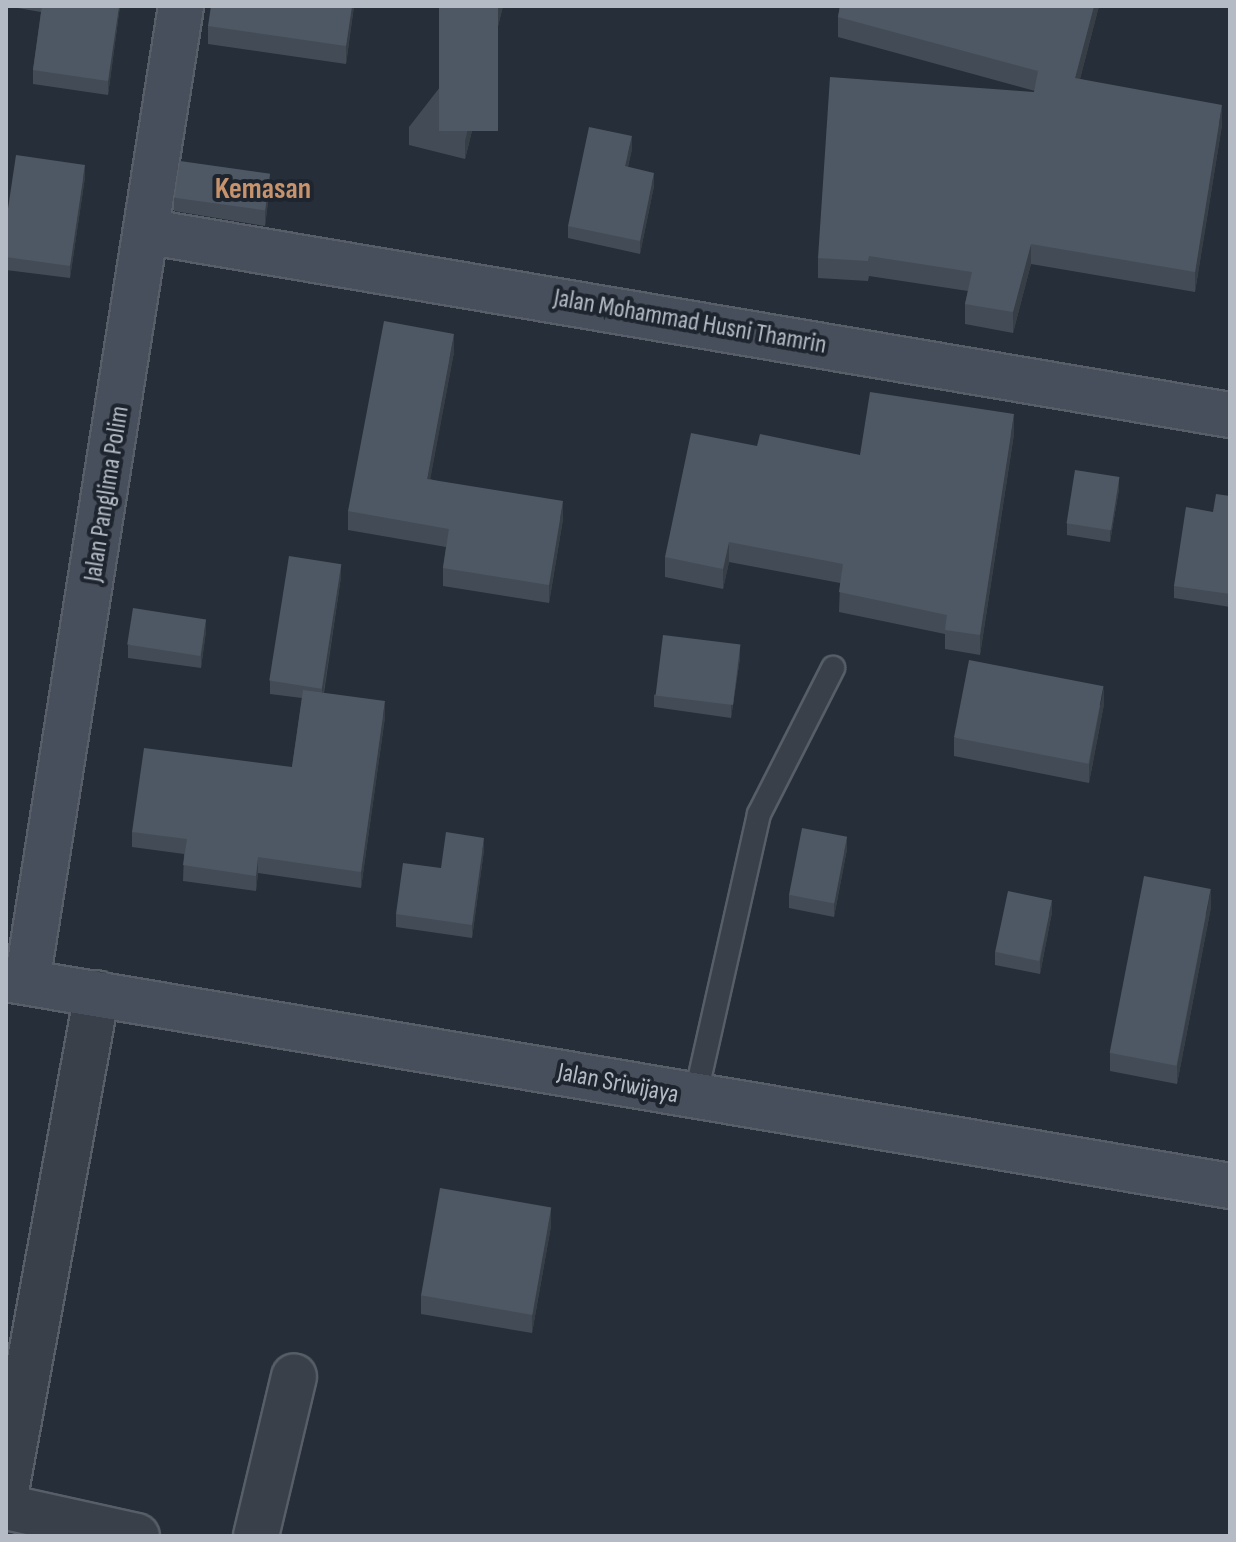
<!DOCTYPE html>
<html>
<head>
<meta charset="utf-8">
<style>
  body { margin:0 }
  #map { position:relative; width:1236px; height:1542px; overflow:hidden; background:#252e39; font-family:"Sofia Sans Condensed",sans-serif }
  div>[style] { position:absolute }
  .roads { filter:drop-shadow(2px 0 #575e67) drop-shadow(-2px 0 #575e67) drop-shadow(0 2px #575e67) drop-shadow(0 -2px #575e67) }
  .lane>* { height:22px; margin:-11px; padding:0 11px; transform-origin:11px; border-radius:11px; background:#394049 }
  .street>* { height:44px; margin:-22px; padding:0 22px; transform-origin:22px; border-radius:22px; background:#394049 }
  .secondary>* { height:44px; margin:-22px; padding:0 22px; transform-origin:22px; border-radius:22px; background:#474f5c }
  .wall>* { inset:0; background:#434c56 }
  .shaded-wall>* { inset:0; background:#373e46 }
  .building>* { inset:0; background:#4e5864; transform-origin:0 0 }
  span { translate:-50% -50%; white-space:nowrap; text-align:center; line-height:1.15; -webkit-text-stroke:8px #1e252e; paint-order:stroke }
  .street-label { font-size:26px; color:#b4bbc5 }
  .quarter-label { font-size:30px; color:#c7936d; font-weight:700 }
  .frame { position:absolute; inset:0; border:8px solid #b4bbc5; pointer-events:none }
</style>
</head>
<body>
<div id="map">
  <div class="roads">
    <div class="lane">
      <i style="left:695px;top:1098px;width:291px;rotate:-77.3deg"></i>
      <i style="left:759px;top:814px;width:164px;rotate:-63.1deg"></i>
    </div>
    <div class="street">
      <i style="left:6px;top:1491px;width:506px;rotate:-79.64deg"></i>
      <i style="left:6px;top:1507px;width:134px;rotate:12.5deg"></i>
      <i style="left:256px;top:1536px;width:164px;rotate:-76.6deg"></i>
    </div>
    <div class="secondary">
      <i style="left:150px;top:232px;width:1095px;rotate:9.62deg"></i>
      <i style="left:6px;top:979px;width:1241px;rotate:9.6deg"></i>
      <i style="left:27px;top:982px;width:988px;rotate:-81.03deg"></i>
    </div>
  </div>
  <div class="wall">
    <i style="clip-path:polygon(6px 6px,120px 6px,108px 95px,33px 84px,33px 70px,41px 12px)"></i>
    <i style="clip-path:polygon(354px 6px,346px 64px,208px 44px,208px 26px)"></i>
    <i style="clip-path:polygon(503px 6px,465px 159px,409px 145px,409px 127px)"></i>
    <i style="clip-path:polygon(840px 6px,1099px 6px,1080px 79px,1222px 125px,1195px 292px,1031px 264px,1013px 333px,965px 324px,965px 304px,968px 291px,869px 276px,868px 281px,818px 278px,818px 258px,1035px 91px,838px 37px,838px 17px)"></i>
    <i style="clip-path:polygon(632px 149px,628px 167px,654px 186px,640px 254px,568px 238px,568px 226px)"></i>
    <i style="clip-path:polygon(85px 177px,70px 278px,6px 270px,6px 222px)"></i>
    <i style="clip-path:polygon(270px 186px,265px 226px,174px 211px,174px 198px)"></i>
    <i style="clip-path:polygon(454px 352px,430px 479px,563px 519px,549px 603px,443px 586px,443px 568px,446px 547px,348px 530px,348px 511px)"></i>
    <i style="clip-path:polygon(1014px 434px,980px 655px,945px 649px,945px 634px,839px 612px,840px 583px,729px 562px,723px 589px,665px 577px,665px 557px,757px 446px,860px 455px)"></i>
    <i style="clip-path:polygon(1119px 489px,1110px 542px,1067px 535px,1067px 523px)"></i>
    <i style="clip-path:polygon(1230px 496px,1230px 607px,1174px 598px,1174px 586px,1213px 512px)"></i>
    <i style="clip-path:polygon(341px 577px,324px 693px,385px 717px,361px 888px,258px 873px,256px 891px,183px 881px,184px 854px,132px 847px,132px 832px,292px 767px,302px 698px,270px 694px,270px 681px)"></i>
    <i style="clip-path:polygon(206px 631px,201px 668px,128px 658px,128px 645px)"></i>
    <i style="clip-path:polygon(740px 658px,731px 718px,654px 707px,654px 695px)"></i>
    <i style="clip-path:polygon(1104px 704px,1089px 783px,954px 756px,954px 738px)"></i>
    <i style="clip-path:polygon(847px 849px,834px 917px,789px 908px,789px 895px)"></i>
    <i style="clip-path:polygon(484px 850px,472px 938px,396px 927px,396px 914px,441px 868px)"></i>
    <i style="clip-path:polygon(1211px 907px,1177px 1084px,1110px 1071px,1110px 1053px)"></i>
    <i style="clip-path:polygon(1052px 912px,1040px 974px,995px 965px,995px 952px)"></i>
    <i style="clip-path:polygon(551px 1226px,532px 1333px,421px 1314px,421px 1295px)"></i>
  </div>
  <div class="shaded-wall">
    <i style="clip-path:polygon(119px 6px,120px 6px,108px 95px,108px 81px)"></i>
    <i style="clip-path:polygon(352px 6px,354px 6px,346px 64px,346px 46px)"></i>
    <i style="clip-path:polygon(498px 6px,503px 6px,465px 159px,465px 141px)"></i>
    <i style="clip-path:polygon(1094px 6px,1099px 6px,1075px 98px,1075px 78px)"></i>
    <i style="clip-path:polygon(1222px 105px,1222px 125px,1195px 292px,1195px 272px)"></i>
    <i style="clip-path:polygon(632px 136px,632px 149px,625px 179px,625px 166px)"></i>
    <i style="clip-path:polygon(85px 165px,85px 177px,70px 278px,70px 266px)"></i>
    <i style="clip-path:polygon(654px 173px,654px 186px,640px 254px,640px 241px)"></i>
    <i style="clip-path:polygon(270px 174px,270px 186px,265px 226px,265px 213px)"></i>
    <i style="clip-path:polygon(1031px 244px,1031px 264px,1013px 333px,1013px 312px)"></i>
    <i style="clip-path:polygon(454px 334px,454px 352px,427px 497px,427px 479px)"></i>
    <i style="clip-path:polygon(1014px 414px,1014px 434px,980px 655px,980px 635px)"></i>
    <i style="clip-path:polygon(1119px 477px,1119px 489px,1110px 542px,1110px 529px)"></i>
    <i style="clip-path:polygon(563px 501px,563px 519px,549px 603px,549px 585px)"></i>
    <i style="clip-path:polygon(729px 542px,729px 562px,723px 589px,723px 569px)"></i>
    <i style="clip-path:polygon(341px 564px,341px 577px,322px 702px,322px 689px)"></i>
    <i style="clip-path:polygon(206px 619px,206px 631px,201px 668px,201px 655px)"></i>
    <i style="clip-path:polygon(740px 645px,740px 658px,731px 718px,731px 706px)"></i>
    <i style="clip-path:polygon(1104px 686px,1104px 704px,1089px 783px,1089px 765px)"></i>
    <i style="clip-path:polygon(385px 701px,385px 717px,361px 888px,361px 872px)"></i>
    <i style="clip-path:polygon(847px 837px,847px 849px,834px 917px,834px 904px)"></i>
    <i style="clip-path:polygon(484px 838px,484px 850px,472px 938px,472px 925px)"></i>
    <i style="clip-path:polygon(258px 857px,258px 873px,256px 891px,256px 876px)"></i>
    <i style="clip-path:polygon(1211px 889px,1211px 907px,1177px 1084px,1177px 1066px)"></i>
    <i style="clip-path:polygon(1052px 900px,1052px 912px,1040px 974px,1040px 961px)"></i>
    <i style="clip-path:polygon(551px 1208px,551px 1226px,532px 1333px,532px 1314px)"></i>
  </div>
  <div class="building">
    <i style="clip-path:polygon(42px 6px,119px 6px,108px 81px,33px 70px)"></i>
    <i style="clip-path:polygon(211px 6px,352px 6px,346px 46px,208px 26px)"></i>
    <i style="left:439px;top:6px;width:59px;height:125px"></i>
    <i style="clip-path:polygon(840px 6px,1094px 6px,1075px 78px,1222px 105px,1195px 272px,1031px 244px,1013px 312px,965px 304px,972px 272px,869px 256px,868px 261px,818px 258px,830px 77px,1034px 92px,1038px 71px,838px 17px)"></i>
    <i style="clip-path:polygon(589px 127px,632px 136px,625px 166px,654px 173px,640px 241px,568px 226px)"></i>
    <i style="clip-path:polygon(16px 155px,85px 165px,70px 266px,6px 257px,6px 222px)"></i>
    <i style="left:180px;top:161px;width:91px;height:37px;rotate:8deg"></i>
    <i style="clip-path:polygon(384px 321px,454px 334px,427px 479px,563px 501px,549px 585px,443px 568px,449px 529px,348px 511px)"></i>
    <i style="clip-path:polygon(870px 392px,1014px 414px,980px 635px,945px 630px,947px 615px,839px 592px,843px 564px,729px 542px,723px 569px,665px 557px,691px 433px,757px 446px,760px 434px,860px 455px)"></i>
    <i style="left:1075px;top:470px;width:45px;height:54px;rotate:9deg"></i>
    <i style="clip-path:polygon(1216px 494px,1230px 496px,1230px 594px,1174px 586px,1186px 507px,1213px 512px)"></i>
    <i style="left:289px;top:556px;width:53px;height:126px;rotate:9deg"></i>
    <i style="left:133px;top:608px;width:74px;height:37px;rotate:9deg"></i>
    <i style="left:663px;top:635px;width:78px;height:61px;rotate:7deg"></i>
    <i style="left:969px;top:660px;width:137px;height:79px;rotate:11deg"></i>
    <i style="clip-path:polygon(303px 690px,385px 701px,361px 872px,258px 857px,256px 876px,183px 865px,187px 839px,132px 832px,144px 748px,292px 767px)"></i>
    <i style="left:802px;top:828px;width:46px;height:68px;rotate:11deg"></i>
    <i style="clip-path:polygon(446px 832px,484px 838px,472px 925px,396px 914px,403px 863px,441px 868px)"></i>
    <i style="left:1144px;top:876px;width:68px;height:180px;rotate:11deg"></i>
    <i style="left:1008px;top:891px;width:45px;height:62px;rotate:12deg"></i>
    <i style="left:440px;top:1188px;width:113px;height:109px;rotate:10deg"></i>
  </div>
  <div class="street-label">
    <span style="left:690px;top:322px;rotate:10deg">Jalan Mohammad Husni Thamrin</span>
    <span style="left:107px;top:494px;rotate:-81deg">Jalan Panglima Polim</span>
    <span style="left:618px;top:1084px;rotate:11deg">Jalan Sriwijaya</span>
  </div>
  <div class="quarter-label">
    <span style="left:263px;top:189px">Kemasan</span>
  </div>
  <div class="frame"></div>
</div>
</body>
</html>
